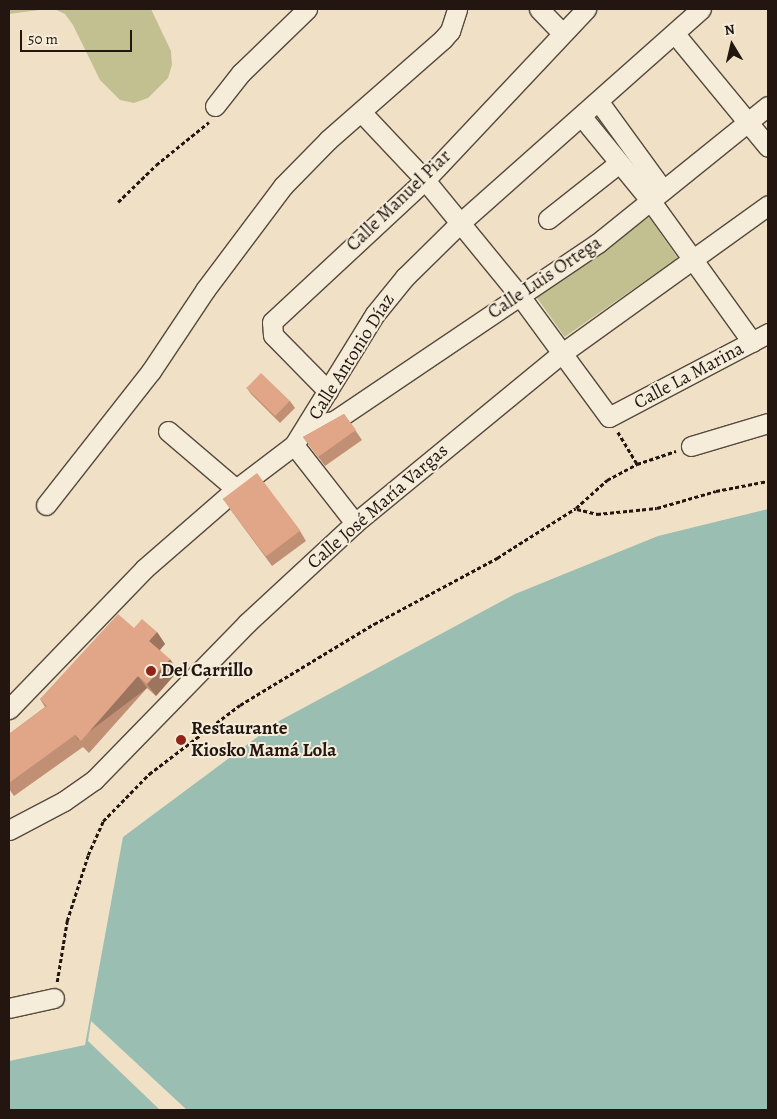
<!DOCTYPE html>
<html>
<head>
<meta charset="utf-8">
<style>
  body { margin:0 }
  #map { position:relative; width:777px; height:1119px; overflow:hidden; background:#f0e1c6; font-family:Alegreya,serif }
  div>[style] { position:absolute }
  .green>* { inset:0; background:#c2c090; transform-origin:0 0 }
  .water>* { inset:0; background:#9abeb2 }
  .pier>* { inset:0; background:#f0e1c6 }
  .path>* { height:2.5px; margin-top:-1.25px; transform-origin:0; background:repeating-linear-gradient(90deg,#231610 0 4px,transparent 0 6.5px) }
  .roads { filter:drop-shadow(1px 0 #56493e) drop-shadow(-1px 0 #56493e) drop-shadow(0 1px #56493e) drop-shadow(0 -1px #56493e) }
  .minor>* { height:19px; margin:-9.5px; padding:0 9.5px; transform-origin:9.5px; border-radius:9.5px; background:#f5ecda }
  .wall>* { inset:0; background:#c18f74 }
  .shaded-wall>* { inset:0; background:#9d745e; transform-origin:0 0 }
  .building>* { inset:0; background:#e0a687; transform-origin:0 0 }
  .dots>* { width:14px; height:14px; translate:-50% -50%; box-sizing:border-box; border:2px solid #f5ecda; border-radius:50% }
  span { translate:-50% -50%; white-space:nowrap; text-align:center; line-height:1.15; -webkit-text-stroke:4px #f5ecda; paint-order:stroke }
  .street-label { font-size:19px; color:#231610 }
  .poi-label { font-size:19px; color:#231610; font-weight:700 }
  .left { translate:0 -50%; text-align:left }
  .frame { position:absolute; inset:0; border:10px solid #231610; pointer-events:none }
  .north { position:absolute; left:707px; top:20px; width:50px; height:50px; -webkit-text-stroke:4px #f5ecda; paint-order:stroke; rotate:351deg; font-size:14px; font-weight:700; line-height:20px; text-align:center; color:#231610 }
  .north::after { content:''; display:block; margin:auto; width:18px; height:22px; background:#231610; clip-path:polygon(50% 0,100% 100%,50% 72%,0 100%) }
  .scale { position:absolute; left:20px; top:30px; width:112px; height:22px; box-sizing:border-box; border:2px solid #231610; border-top:0; padding-left:6px; font-size:15px; line-height:18px; white-space:nowrap; color:#231610; -webkit-text-stroke:4px #f5ecda; paint-order:stroke }
</style>
</head>
<body>
<div id="map">
  <div class="green">
    <i style="clip-path:polygon(9px 9px,47px 9px,9px 14px)"></i>
    <i style="clip-path:polygon(54px 9px,151px 9px,171px 51px,172px 65px,168px 78px,148px 98px,134px 103px,120px 100px,100px 80px,73px 25px,65px 14px)"></i>
    <i style="left:649px;top:217px;width:50px;height:138px;rotate:55deg"></i>
  </div>
  <div class="water">
    <i style="clip-path:polygon(768px 509px,768px 1110px,9px 1110px,9px 1061px,85px 1045px,123px 837px,279px 721px,515px 594px,658px 536px)"></i>
  </div>
  <div class="pier">
    <i style="clip-path:polygon(91px 1021px,187px 1110px,160px 1110px,88px 1041px)"></i>
  </div>
  <div class="path">
    <i style="left:118px;top:202px;width:53px;rotate:-44.2deg"></i>
    <i style="left:156px;top:165px;width:68px;rotate:-39.1deg"></i>
    <i style="left:618px;top:432px;width:37px;rotate:59deg"></i>
    <i style="left:577px;top:509px;width:21px;rotate:14deg"></i>
    <i style="left:597px;top:514px;width:60px;rotate:-5.7deg"></i>
    <i style="left:657px;top:508px;width:61px;rotate:-16.1deg"></i>
    <i style="left:716px;top:491px;width:53px;rotate:-10.9deg"></i>
    <i style="left:57px;top:982px;width:62px;rotate:-80.7deg"></i>
    <i style="left:67px;top:921px;width:69px;rotate:-72.3deg"></i>
    <i style="left:88px;top:855px;width:37px;rotate:-66deg"></i>
    <i style="left:103px;top:821px;width:66px;rotate:-45.6deg"></i>
    <i style="left:149px;top:774px;width:114px;rotate:-37.2deg"></i>
    <i style="left:240px;top:705px;width:157px;rotate:-31.2deg"></i>
    <i style="left:374px;top:624px;width:140px;rotate:-28.2deg"></i>
    <i style="left:497px;top:558px;width:93px;rotate:-32.3deg"></i>
    <i style="left:576px;top:508px;width:42px;rotate:-42.1deg"></i>
    <i style="left:607px;top:480px;width:34px;rotate:-28deg"></i>
    <i style="left:637px;top:464px;width:41px;rotate:-18.4deg"></i>
  </div>
  <div class="roads">
    <div class="minor">
      <i style="left:539px;top:9px;width:32px;rotate:46deg"></i>
      <i style="left:675px;top:34px;width:146px;rotate:50.5deg"></i>
      <i style="left:599px;top:102px;width:109px;rotate:54deg"></i>
      <i style="left:215px;top:106px;width:42px;rotate:-51.8deg"></i>
      <i style="left:241px;top:73px;width:92px;rotate:-44.1deg"></i>
      <i style="left:361px;top:112px;width:93px;rotate:46.7deg"></i>
      <i style="left:425px;top:180px;width:150px;rotate:50.7deg"></i>
      <i style="left:520px;top:296px;width:150px;rotate:53.7deg"></i>
      <i style="left:609px;top:417px;width:180px;rotate:-27.8deg"></i>
      <i style="left:582px;top:117px;width:107px;rotate:50.7deg"></i>
      <i style="left:650px;top:200px;width:175px;rotate:54.3deg"></i>
      <i style="left:548px;top:219px;width:90px;rotate:-38.3deg"></i>
      <i style="left:328px;top:391px;width:78px;rotate:-134.5deg"></i>
      <i style="left:273px;top:335px;width:13px;rotate:-94deg"></i>
      <i style="left:272px;top:322px;width:209px;rotate:-42.9deg"></i>
      <i style="left:425px;top:180px;width:235px;rotate:-46.7deg"></i>
      <i style="left:309px;top:425px;width:25px;rotate:-9deg"></i>
      <i style="left:334px;top:421px;width:318px;rotate:-34deg"></i>
      <i style="left:598px;top:243px;width:218px;rotate:-38.9deg"></i>
      <i style="left:168px;top:431px;width:89px;rotate:40.5deg"></i>
      <i style="left:294px;top:445px;width:99px;rotate:52deg"></i>
      <i style="left:691px;top:446px;width:80px;rotate:-16.6deg"></i>
      <i style="left:46px;top:505px;width:170px;rotate:-51.9deg"></i>
      <i style="left:151px;top:371px;width:97px;rotate:-56.3deg"></i>
      <i style="left:205px;top:290px;width:130px;rotate:-53.1deg"></i>
      <i style="left:283px;top:186px;width:64px;rotate:-45.6deg"></i>
      <i style="left:328px;top:140px;width:153px;rotate:-41.3deg"></i>
      <i style="left:443px;top:39px;width:11px;rotate:-49deg"></i>
      <i style="left:450px;top:31px;width:23px;rotate:-72deg"></i>
      <i style="left:9px;top:709px;width:194px;rotate:-46deg"></i>
      <i style="left:144px;top:569px;width:122px;rotate:-41deg"></i>
      <i style="left:236px;top:489px;width:73px;rotate:-37.2deg"></i>
      <i style="left:294px;top:445px;width:154px;rotate:-58.3deg"></i>
      <i style="left:375px;top:314px;width:48px;rotate:-51deg"></i>
      <i style="left:405px;top:277px;width:77px;rotate:-44.5deg"></i>
      <i style="left:460px;top:223px;width:322px;rotate:-41.6deg"></i>
      <i style="left:9px;top:830px;width:62px;rotate:-27.8deg"></i>
      <i style="left:64px;top:801px;width:37px;rotate:-35deg"></i>
      <i style="left:94px;top:780px;width:219px;rotate:-45.7deg"></i>
      <i style="left:247px;top:623px;width:147px;rotate:-42.8deg"></i>
      <i style="left:355px;top:523px;width:266px;rotate:-39.4deg"></i>
      <i style="left:561px;top:354px;width:255px;rotate:-35.7deg"></i>
      <i style="left:9px;top:1008px;width:46px;rotate:-12.5deg"></i>
    </div>
  </div>
  <div class="wall">
    <i style="clip-path:polygon(246px 387px,290px 401px,295px 408px,280px 423px,251px 394px)"></i>
    <i style="clip-path:polygon(344px 414px,362px 440px,325px 466px,303px 437px)"></i>
    <i style="clip-path:polygon(230px 509px,300px 531px,306px 541px,272px 566px)"></i>
    <i style="clip-path:polygon(134px 628px,157px 632px,165px 644px,160px 650px,178px 671px,156px 696px,147px 688px,89px 753px,83px 747px,14px 796px,9px 789px,9px 734px,45px 707px,40px 699px)"></i>
  </div>
  <div class="shaded-wall">
    <i style="clip-path:polygon(157px 632px,165px 644px,157px 653px,149px 641px)"></i>
    <i style="clip-path:polygon(170px 659px,178px 671px,156px 696px,147px 684px)"></i>
    <i style="left:138px;top:676px;width:15px;height:86px;rotate:53deg"></i>
  </div>
  <div class="building">
    <i style="left:261px;top:373px;width:40px;height:21px;rotate:44deg"></i>
    <i style="clip-path:polygon(344px 414px,356px 430px,318px 457px,303px 437px)"></i>
    <i style="left:257px;top:473px;width:72px;height:43px;rotate:53deg"></i>
    <i style="clip-path:polygon(118px 614px,134px 628px,142px 619px,157px 632px,149px 641px,170px 659px,147px 684px,138px 676px,81px 741px,75px 735px,9px 783px,9px 734px,47px 706px,40px 699px)"></i>
  </div>
  <div class="dots">
    <i style="left:151px;top:671px;background:#8f2418"></i>
    <i style="left:181px;top:740px;background:#8f2418"></i>
  </div>
  <div class="street-label">
    <span style="left:399px;top:201px;rotate:-44deg">Calle Manuel Piar</span>
    <span style="left:545px;top:278px;rotate:-34deg">Calle Luis Ortega</span>
    <span style="left:352px;top:357px;rotate:-58deg">Calle Antonio Díaz</span>
    <span style="left:689px;top:376px;rotate:-28deg">Calle La Marina</span>
    <span style="left:378px;top:507px;rotate:-41deg">Calle José María Vargas</span>
  </div>
  <div class="poi-label">
    <span class="left" style="left:161px;top:671px">Del Carrillo</span>
    <span class="left" style="left:191px;top:740px">Restaurante<br>Kiosko Mamá Lola</span>
  </div>
  <div class="frame"></div>
  <div class="north">N</div>
  <div class="scale">50 m</div>
</div>
</body>
</html>
